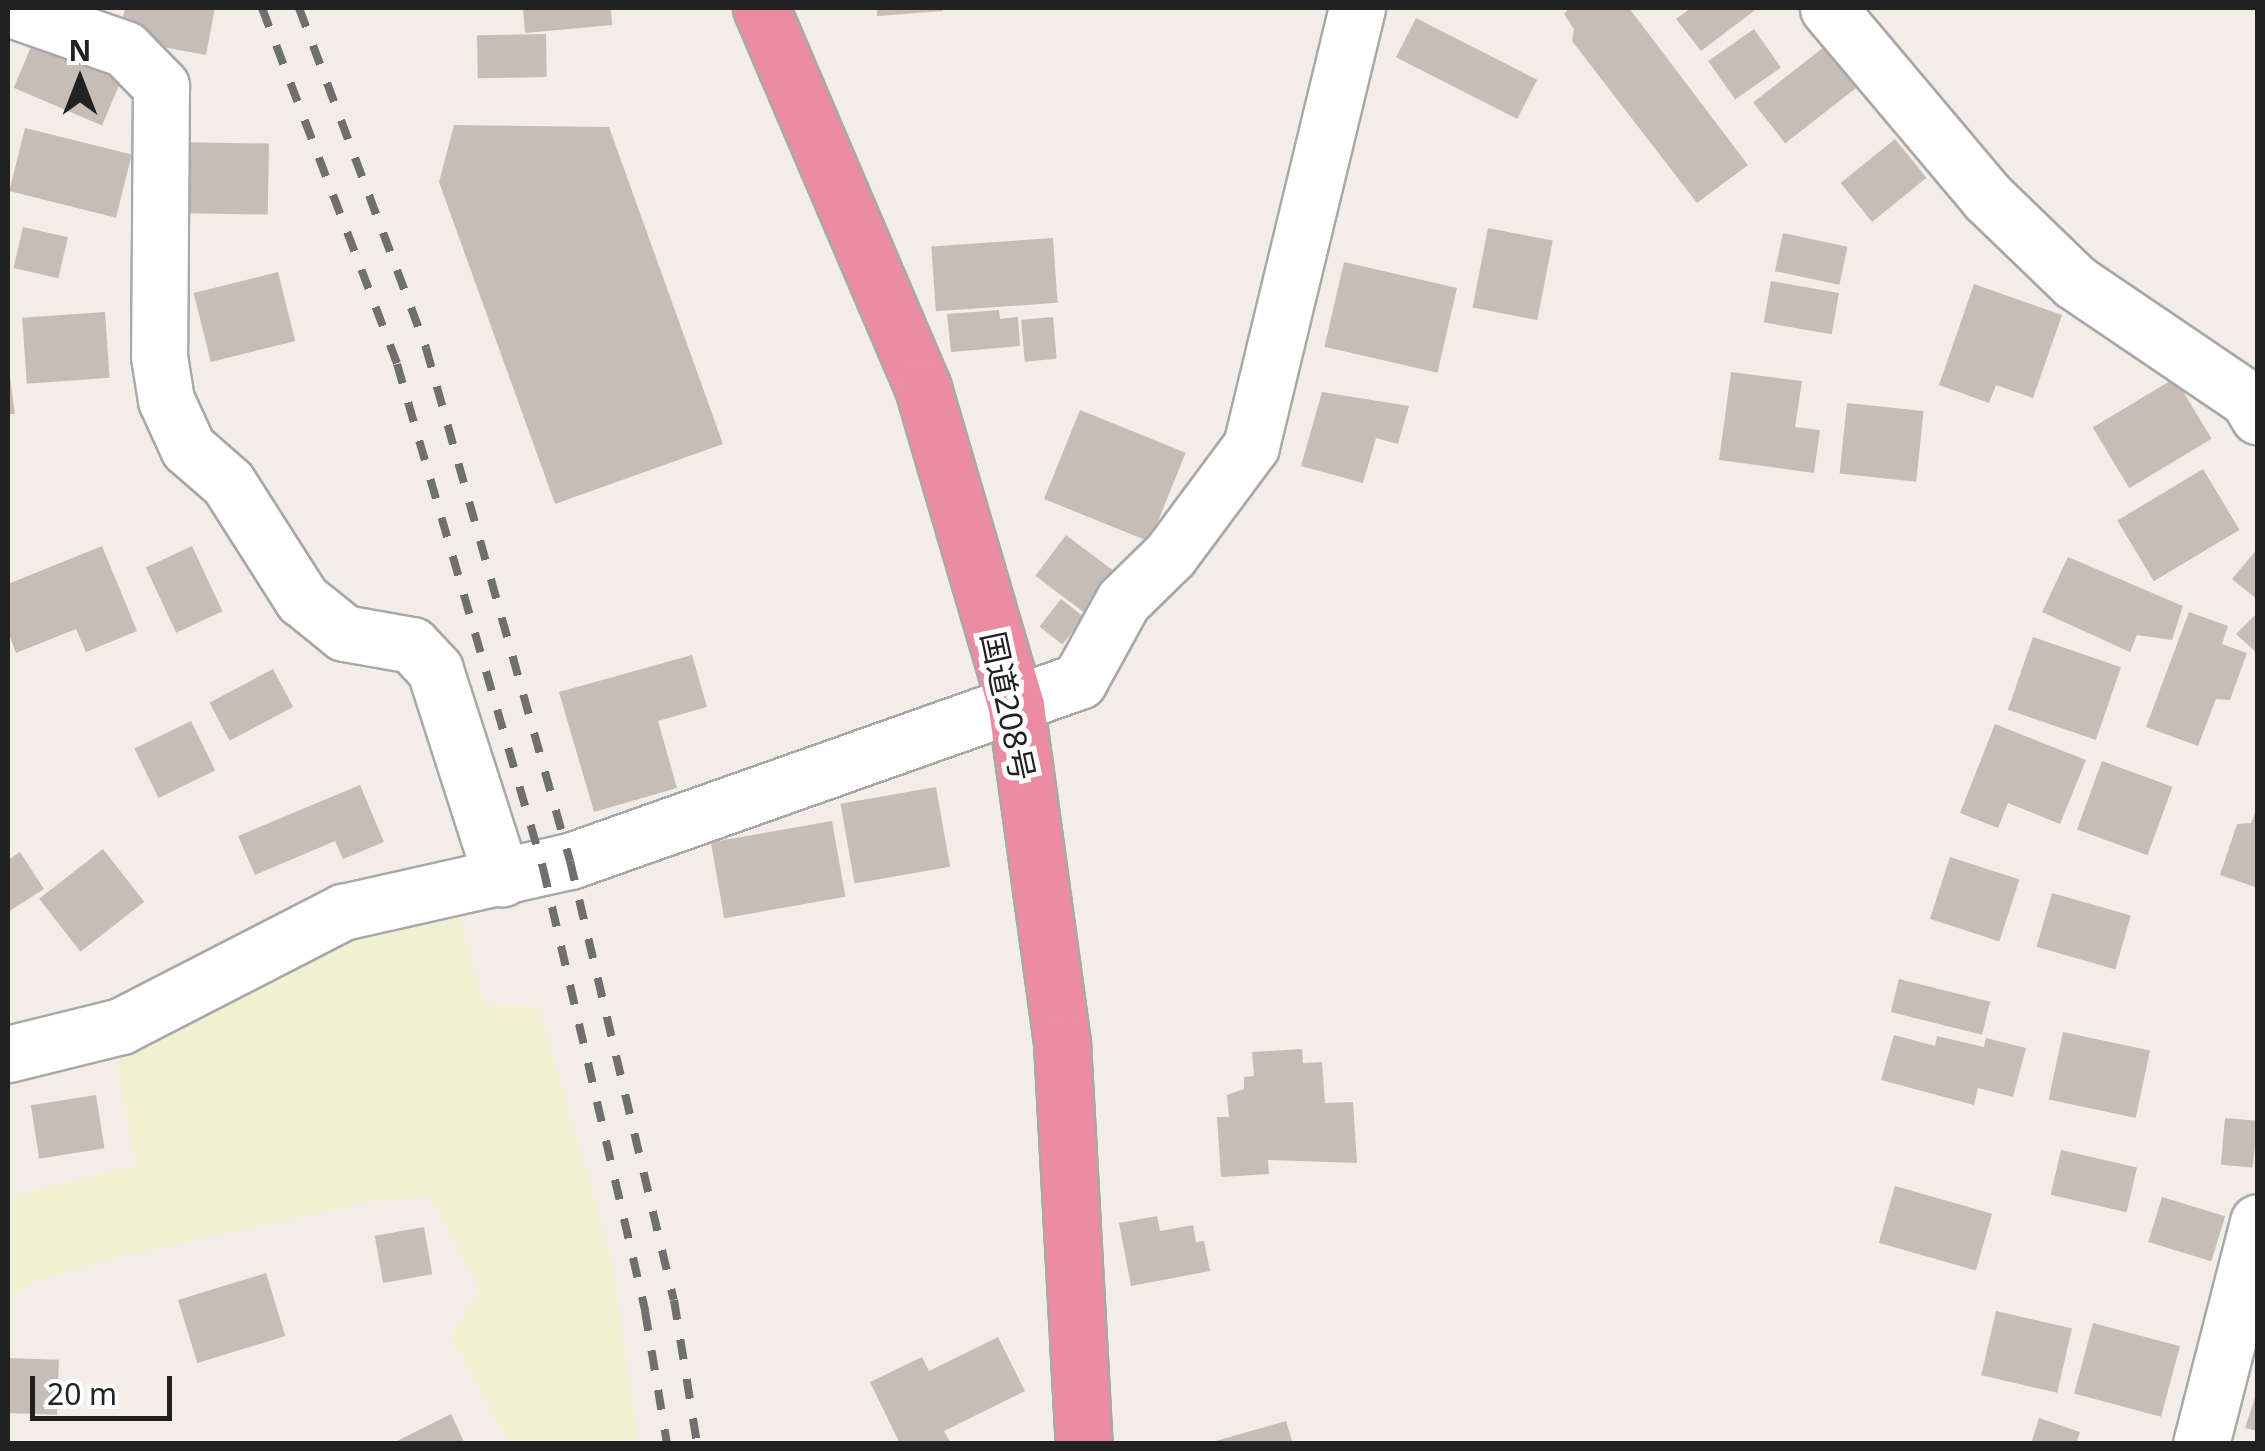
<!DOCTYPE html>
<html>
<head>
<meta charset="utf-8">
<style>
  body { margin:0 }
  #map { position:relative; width:2265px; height:1451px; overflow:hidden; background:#f2eee7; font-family:"Noto Sans","Noto Sans JP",sans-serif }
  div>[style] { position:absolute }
  .farmland>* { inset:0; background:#f0f1d2 }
  .building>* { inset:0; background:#c7bdb6; transform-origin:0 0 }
  .roads { filter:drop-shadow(2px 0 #a8a8a8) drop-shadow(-2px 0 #a8a8a8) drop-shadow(0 2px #a8a8a8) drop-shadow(0 -2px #a8a8a8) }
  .minor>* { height:55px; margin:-27.5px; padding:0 27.5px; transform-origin:27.5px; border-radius:27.5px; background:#fff }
  .highway>* { height:55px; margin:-27.5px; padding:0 27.5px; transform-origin:27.5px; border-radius:27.5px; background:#ec8ca3 }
  .rail>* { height:8px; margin-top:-4px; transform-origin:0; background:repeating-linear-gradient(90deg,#6f6f6f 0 20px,transparent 0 40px) }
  span { translate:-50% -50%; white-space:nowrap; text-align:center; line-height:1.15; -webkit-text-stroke:10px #fff; paint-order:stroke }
  .street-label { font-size:32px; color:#212121 }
  .frame { position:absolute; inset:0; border:10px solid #212121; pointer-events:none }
  .north { position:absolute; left:30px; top:30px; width:100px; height:100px; -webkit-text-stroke:8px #fff; paint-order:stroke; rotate:0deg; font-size:28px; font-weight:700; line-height:40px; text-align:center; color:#212121 }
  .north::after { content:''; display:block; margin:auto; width:35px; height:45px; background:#212121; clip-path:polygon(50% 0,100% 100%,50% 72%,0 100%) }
  .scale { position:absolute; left:30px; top:1376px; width:142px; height:45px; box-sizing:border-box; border:5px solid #212121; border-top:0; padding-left:12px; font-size:30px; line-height:35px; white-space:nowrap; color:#212121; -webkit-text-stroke:8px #fff; paint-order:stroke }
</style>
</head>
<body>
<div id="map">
  <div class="farmland">
    <i style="clip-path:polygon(457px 908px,485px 1005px,539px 1007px,611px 1256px,639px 1443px,510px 1443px,451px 1337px,479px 1289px,431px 1197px,374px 1201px,115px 1258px,34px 1282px,8px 1297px,8px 1197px,136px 1165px,114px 1046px,356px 934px)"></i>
  </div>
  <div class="building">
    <i style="clip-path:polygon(125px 8px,215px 8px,206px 55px,119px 39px)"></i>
    <i style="clip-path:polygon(523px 8px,611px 8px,612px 25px,525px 33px)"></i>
    <i style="clip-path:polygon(877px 8px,943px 8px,943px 11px,877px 16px)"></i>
    <i style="clip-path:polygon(1569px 8px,1629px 8px,1748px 165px,1697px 203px,1572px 41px,1574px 29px,1564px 14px)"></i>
    <i style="clip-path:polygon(1691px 8px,1758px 8px,1701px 51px,1676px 19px)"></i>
    <i style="left:1416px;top:18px;width:136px;height:44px;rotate:27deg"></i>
    <i style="left:1754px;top:29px;width:47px;height:56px;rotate:55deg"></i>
    <i style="left:546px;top:34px;width:43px;height:69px;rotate:89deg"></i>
    <i style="left:34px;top:40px;width:96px;height:52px;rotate:23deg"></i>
    <i style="left:1824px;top:47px;width:52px;height:90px;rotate:52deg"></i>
    <i style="clip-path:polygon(454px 125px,609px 127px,723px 444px,555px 504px,439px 182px)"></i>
    <i style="left:25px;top:128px;width:110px;height:65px;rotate:14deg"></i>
    <i style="left:1895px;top:139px;width:50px;height:70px;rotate:51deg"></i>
    <i style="left:176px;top:142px;width:93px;height:71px;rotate:1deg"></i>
    <i style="left:23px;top:227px;width:46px;height:42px;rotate:13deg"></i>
    <i style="left:1488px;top:228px;width:66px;height:81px;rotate:11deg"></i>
    <i style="left:1783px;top:233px;width:66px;height:39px;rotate:12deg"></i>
    <i style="left:1053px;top:238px;width:65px;height:122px;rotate:86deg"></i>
    <i style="left:1344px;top:262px;width:116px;height:87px;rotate:13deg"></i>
    <i style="left:278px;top:272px;width:71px;height:87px;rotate:76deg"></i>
    <i style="left:1771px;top:281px;width:69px;height:42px;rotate:10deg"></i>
    <i style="clip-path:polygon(1974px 284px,2062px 315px,2033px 398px,1996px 385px,1989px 403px,1939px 385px)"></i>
    <i style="clip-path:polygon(999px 310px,1000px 319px,1018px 317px,1020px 346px,951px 352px,947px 314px)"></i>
    <i style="left:105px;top:312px;width:66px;height:83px;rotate:86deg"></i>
    <i style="left:1053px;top:317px;width:42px;height:32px;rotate:85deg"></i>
    <i style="clip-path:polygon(8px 363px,15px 414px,8px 414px)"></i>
    <i style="clip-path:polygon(1731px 372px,1802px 381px,1795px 427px,1820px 430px,1814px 473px,1719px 460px)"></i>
    <i style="left:2175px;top:378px;width:71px;height:96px;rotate:59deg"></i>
    <i style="clip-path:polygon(1322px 392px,1409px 406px,1398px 444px,1376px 438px,1363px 483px,1301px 466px)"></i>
    <i style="left:1847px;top:403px;width:77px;height:71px;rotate:6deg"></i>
    <i style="left:1080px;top:410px;width:114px;height:96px;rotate:22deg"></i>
    <i style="left:2203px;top:469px;width:71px;height:100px;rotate:59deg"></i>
    <i style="left:1066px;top:535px;width:69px;height:51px;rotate:37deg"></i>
    <i style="clip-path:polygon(102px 546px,137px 631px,86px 652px,76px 629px,16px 653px,8px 631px,8px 584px)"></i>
    <i style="left:192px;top:546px;width:72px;height:51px;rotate:65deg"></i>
    <i style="clip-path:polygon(2258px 548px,2258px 600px,2232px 579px)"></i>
    <i style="clip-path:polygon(2068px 557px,2183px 606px,2172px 640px,2137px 635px,2130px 652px,2042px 612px)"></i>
    <i style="left:1061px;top:599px;width:29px;height:35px;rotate:38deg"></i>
    <i style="clip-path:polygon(2189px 612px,2228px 626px,2222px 644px,2247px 653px,2230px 700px,2216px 699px,2198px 746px,2146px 727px)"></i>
    <i style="clip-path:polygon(2258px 612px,2258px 654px,2236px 634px)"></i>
    <i style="left:2033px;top:637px;width:93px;height:77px;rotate:19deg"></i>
    <i style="clip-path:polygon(692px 655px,707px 707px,658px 721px,677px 788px,594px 812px,559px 692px)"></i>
    <i style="left:273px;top:669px;width:43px;height:72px;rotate:62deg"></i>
    <i style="left:191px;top:721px;width:55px;height:63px;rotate:64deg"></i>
    <i style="clip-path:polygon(1995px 724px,2086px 760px,2060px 824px,2008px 803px,1998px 828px,1960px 813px)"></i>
    <i style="left:2102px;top:761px;width:75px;height:73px;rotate:20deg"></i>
    <i style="clip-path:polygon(360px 785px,384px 842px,343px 859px,335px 841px,255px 875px,238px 836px)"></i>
    <i style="left:936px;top:787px;width:81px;height:97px;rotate:80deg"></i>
    <i style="clip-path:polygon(2258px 806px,2258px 888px,2220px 875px,2237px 824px,2251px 823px)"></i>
    <i style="left:832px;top:821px;width:77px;height:123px;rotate:80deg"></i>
    <i style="left:103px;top:849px;width:67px;height:81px;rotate:52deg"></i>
    <i style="clip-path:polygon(20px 852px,44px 889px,8px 912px,8px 860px)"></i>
    <i style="left:1950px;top:857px;width:73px;height:65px;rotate:18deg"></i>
    <i style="left:2052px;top:893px;width:82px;height:56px;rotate:16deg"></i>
    <i style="left:1899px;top:979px;width:94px;height:34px;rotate:14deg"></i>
    <i style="left:2063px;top:1032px;width:89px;height:69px;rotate:12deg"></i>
    <i style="clip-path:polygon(1894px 1035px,1935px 1046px,1937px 1036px,1984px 1047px,1986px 1038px,2026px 1048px,2013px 1097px,1978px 1088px,1974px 1105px,1881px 1080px)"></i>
    <i style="clip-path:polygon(1302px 1049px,1303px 1063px,1322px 1062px,1325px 1103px,1353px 1102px,1357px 1163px,1268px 1160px,1269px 1174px,1221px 1177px,1217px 1117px,1229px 1117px,1227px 1095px,1244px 1089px,1244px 1077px,1254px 1076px,1252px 1052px)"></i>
    <i style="left:96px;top:1095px;width:54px;height:66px;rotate:81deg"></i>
    <i style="left:2225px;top:1118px;width:32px;height:47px;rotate:5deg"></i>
    <i style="left:2061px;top:1150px;width:78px;height:46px;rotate:13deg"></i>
    <i style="left:1895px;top:1186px;width:101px;height:59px;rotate:16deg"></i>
    <i style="left:2162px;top:1197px;width:66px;height:47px;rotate:17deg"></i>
    <i style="clip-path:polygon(1157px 1216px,1160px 1231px,1193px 1225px,1196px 1242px,1204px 1241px,1210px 1271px,1131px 1286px,1119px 1223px)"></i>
    <i style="left:424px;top:1227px;width:48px;height:50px;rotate:80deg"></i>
    <i style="left:266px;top:1273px;width:66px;height:92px;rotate:73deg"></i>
    <i style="left:1996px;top:1311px;width:78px;height:66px;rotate:13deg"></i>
    <i style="left:2093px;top:1323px;width:90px;height:73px;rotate:15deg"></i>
    <i style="clip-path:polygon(998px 1337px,1025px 1391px,944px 1431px,951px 1444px,900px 1444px,870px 1382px,922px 1357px,929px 1371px)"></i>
    <i style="left:8px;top:1358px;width:51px;height:55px;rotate:2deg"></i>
    <i style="clip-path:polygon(2258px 1388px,2258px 1431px,2245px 1428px)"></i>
    <i style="clip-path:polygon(451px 1414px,465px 1444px,391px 1444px)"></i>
    <i style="clip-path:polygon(2039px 1418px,2080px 1432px,2076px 1444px,2031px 1444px)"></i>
    <i style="clip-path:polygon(1286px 1421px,1293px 1444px,1213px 1444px,1212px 1442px)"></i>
  </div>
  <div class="roads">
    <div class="minor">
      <i style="left:8px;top:8px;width:124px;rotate:19.3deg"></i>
      <i style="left:125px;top:49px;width:52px;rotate:45.8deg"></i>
      <i style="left:161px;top:86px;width:270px;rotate:90.4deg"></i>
      <i style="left:159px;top:356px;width:45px;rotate:81deg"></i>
      <i style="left:166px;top:400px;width:53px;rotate:65.4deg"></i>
      <i style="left:188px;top:448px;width:53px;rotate:41.2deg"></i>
      <i style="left:228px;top:483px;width:138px;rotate:57.5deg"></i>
      <i style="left:302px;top:599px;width:54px;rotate:39deg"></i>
      <i style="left:344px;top:633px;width:69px;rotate:10deg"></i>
      <i style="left:412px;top:645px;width:34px;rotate:47deg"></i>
      <i style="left:435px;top:670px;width:219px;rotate:72.2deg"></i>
      <i style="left:1828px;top:8px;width:248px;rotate:49.9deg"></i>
      <i style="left:1988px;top:198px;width:121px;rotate:44deg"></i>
      <i style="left:2075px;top:282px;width:209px;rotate:34.1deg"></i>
      <i style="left:2248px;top:399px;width:20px;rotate:60deg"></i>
      <i style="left:8px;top:1054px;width:116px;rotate:-13.9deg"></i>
      <i style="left:121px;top:1026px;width:250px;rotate:-27.2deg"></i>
      <i style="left:343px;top:912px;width:233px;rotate:-12.7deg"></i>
      <i style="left:570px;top:861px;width:540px;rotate:-19.48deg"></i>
      <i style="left:1079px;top:681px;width:91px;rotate:-61.2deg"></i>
      <i style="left:1123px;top:601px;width:66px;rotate:-44.4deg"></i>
      <i style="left:1170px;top:555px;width:136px;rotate:-53.4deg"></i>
      <i style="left:1251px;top:446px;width:451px;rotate:-76.4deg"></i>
      <i style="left:2201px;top:1444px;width:229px;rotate:-75.6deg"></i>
    </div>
    <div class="highway">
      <i style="left:761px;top:8px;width:413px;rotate:66.9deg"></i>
      <i style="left:923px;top:388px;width:332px;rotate:73.7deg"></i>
      <i style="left:1016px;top:707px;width:339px;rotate:82.2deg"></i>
      <i style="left:1062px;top:1043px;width:402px;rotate:86.9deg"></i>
    </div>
  </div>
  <div class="rail">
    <i style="left:262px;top:8px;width:381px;rotate:69.2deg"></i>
    <i style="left:397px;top:364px;width:525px;rotate:73.84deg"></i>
    <i style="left:543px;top:868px;width:455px;rotate:77deg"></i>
    <i style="left:645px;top:1311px;width:135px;rotate:80.6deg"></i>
    <i style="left:299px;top:8px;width:363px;rotate:69.5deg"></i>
    <i style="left:426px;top:348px;width:533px;rotate:74.32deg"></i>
    <i style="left:570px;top:861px;width:451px;rotate:76.7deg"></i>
    <i style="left:674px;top:1300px;width:146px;rotate:80.9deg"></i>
  </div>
  <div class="street-label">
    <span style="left:1008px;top:706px;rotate:78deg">国道208号</span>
  </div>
  <div class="frame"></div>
  <div class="north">N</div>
  <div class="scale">20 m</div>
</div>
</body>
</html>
